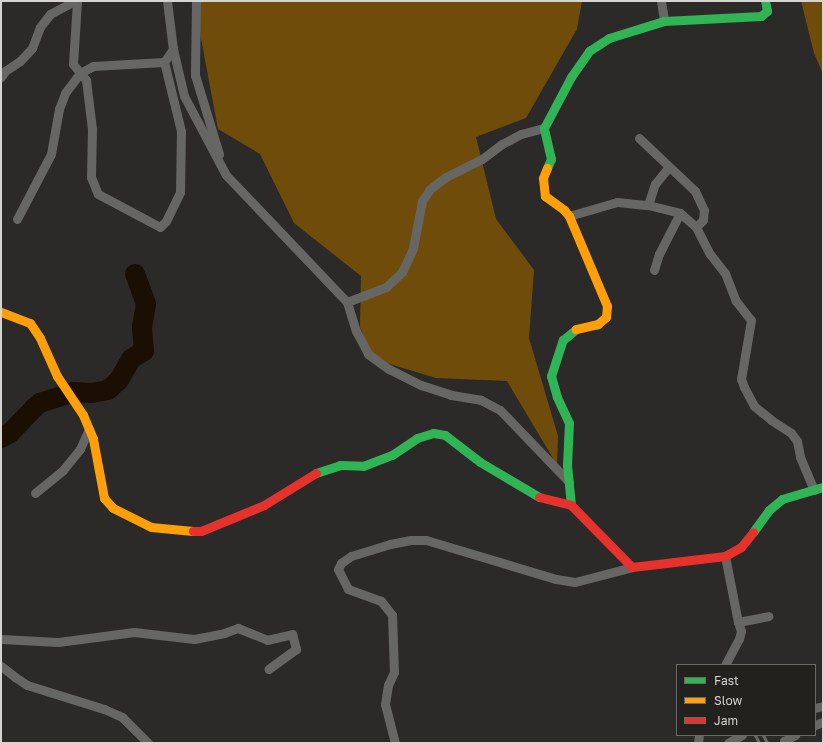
<!DOCTYPE html>
<html>
<head>
<meta charset="utf-8">
<style>
  body { margin:0 }
  #map { position:relative; width:824px; height:744px; overflow:hidden; background:#2c2a28; font-family:"Golos Text",sans-serif }
  div>[style] { position:absolute }
  .forest>* { inset:0; background:#704c0b }
  .river>* { height:20px; margin:-10px; padding:0 10px; transform-origin:10px; border-radius:10px; background:#1b0f04 }
  .street>* { height:9px; margin:-4.5px; padding:0 4.5px; transform-origin:4.5px; border-radius:4.5px; background:#666664 }
  .fast>* { height:9px; margin:-4.5px; padding:0 4.5px; transform-origin:4.5px; border-radius:4.5px; background:#30b455 }
  .slow>* { height:9px; margin:-4.5px; padding:0 4.5px; transform-origin:4.5px; border-radius:4.5px; background:#ff9f0a }
  .jam>* { height:9px; margin:-4.5px; padding:0 4.5px; transform-origin:4.5px; border-radius:4.5px; background:#e5322d }
  .rail>* { height:3px; margin:-1.5px; padding:0 1.5px; transform-origin:1.5px; border-radius:1.5px; background:#686867 }
  span { translate:-50% -50%; white-space:nowrap; text-align:center; line-height:1.15; -webkit-text-stroke:4px #23211e; paint-order:stroke }
  .frame { position:absolute; inset:0; border:2px solid #d5d4d1; pointer-events:none }
  .legend { position:absolute; left:676px; top:664px; width:140px; height:72px; box-sizing:border-box; background:#23211e; border:1px solid #6a6966; margin:0; padding:5px 7px; list-style:none; font-size:12px; color:#d5d4d1 }
  .legend li { display:flex; align-items:center; gap:8px; height:20px }
  .legend b { width:20px; border:1px solid #6a6966 }
</style>
</head>
<body>
<div id="map">
  <div class="forest">
    <i style="clip-path:polygon(194px 1px,582px 1px,577px 29px,526px 118px,476px 137px,496px 219px,534px 270px,529px 338px,558px 436px,557px 465px,507px 381px,436px 378px,373px 359px,360px 327px,361px 276px,294px 223px,260px 154px,218px 129px)"></i>
    <i style="clip-path:polygon(801px 1px,823px 1px,823px 74px,814px 53px)"></i>
  </div>
  <div class="river">
    <i style="left:1px;top:438px;width:10px;rotate:-29deg"></i>
    <i style="left:10px;top:433px;width:35px;rotate:-46deg"></i>
    <i style="left:34px;top:408px;width:8px;rotate:-40deg"></i>
    <i style="left:40px;top:403px;width:35px;rotate:-18deg"></i>
    <i style="left:73px;top:392px;width:19px;rotate:3deg"></i>
    <i style="left:92px;top:393px;width:16px;rotate:-11deg"></i>
    <i style="left:108px;top:390px;width:15px;rotate:-42deg"></i>
    <i style="left:119px;top:380px;width:24px;rotate:-60deg"></i>
    <i style="left:131px;top:359px;width:15px;rotate:-32deg"></i>
    <i style="left:144px;top:351px;width:24px;rotate:-95deg"></i>
    <i style="left:142px;top:327px;width:23px;rotate:-80deg"></i>
    <i style="left:146px;top:304px;width:32px;rotate:-110deg"></i>
  </div>
  <div class="street">
    <i style="left:77px;top:1px;width:63px;rotate:93.6deg"></i>
    <i style="left:73px;top:64px;width:21px;rotate:51deg"></i>
    <i style="left:86px;top:80px;width:49px;rotate:83deg"></i>
    <i style="left:92px;top:129px;width:48px;rotate:91.2deg"></i>
    <i style="left:91px;top:177px;width:18px;rotate:68deg"></i>
    <i style="left:98px;top:194px;width:70px;rotate:28deg"></i>
    <i style="left:160px;top:227px;width:8px;rotate:-45deg"></i>
    <i style="left:166px;top:221px;width:32px;rotate:-64deg"></i>
    <i style="left:180px;top:192px;width:61px;rotate:-89.1deg"></i>
    <i style="left:181px;top:131px;width:71px;rotate:-103.8deg"></i>
    <i style="left:164px;top:62px;width:16px;rotate:-55deg"></i>
    <i style="left:167px;top:1px;width:48px;rotate:82.9deg"></i>
    <i style="left:173px;top:49px;width:48px;rotate:76.8deg"></i>
    <i style="left:184px;top:96px;width:89px;rotate:62deg"></i>
    <i style="left:226px;top:175px;width:175px;rotate:46.4deg"></i>
    <i style="left:347px;top:302px;width:30px;rotate:73deg"></i>
    <i style="left:356px;top:331px;width:26px;rotate:62deg"></i>
    <i style="left:368px;top:354px;width:26px;rotate:36deg"></i>
    <i style="left:389px;top:369px;width:36px;rotate:27deg"></i>
    <i style="left:421px;top:385px;width:32px;rotate:18deg"></i>
    <i style="left:451px;top:395px;width:30px;rotate:9deg"></i>
    <i style="left:481px;top:400px;width:21px;rotate:28deg"></i>
    <i style="left:500px;top:410px;width:100px;rotate:46.2deg"></i>
    <i style="left:196px;top:1px;width:74px;rotate:90.8deg"></i>
    <i style="left:195px;top:75px;width:83px;rotate:73.1deg"></i>
    <i style="left:661px;top:1px;width:20px;rotate:81deg"></i>
    <i style="left:1px;top:77px;width:7px;rotate:-56deg"></i>
    <i style="left:5px;top:71px;width:18px;rotate:-34deg"></i>
    <i style="left:20px;top:61px;width:18px;rotate:-47deg"></i>
    <i style="left:32px;top:48px;width:22px;rotate:-69deg"></i>
    <i style="left:40px;top:27px;width:16px;rotate:-52deg"></i>
    <i style="left:50px;top:14px;width:27px;rotate:-28deg"></i>
    <i style="left:639px;top:138px;width:77px;rotate:43.4deg"></i>
    <i style="left:695px;top:191px;width:21px;rotate:65deg"></i>
    <i style="left:704px;top:210px;width:10px;rotate:96deg"></i>
    <i style="left:703px;top:220px;width:10px;rotate:135deg"></i>
    <i style="left:648px;top:205px;width:22px;rotate:-72deg"></i>
    <i style="left:655px;top:184px;width:22px;rotate:-51deg"></i>
    <i style="left:569px;top:216px;width:50px;rotate:-16.3deg"></i>
    <i style="left:617px;top:202px;width:31px;rotate:6deg"></i>
    <i style="left:648px;top:205px;width:33px;rotate:14deg"></i>
    <i style="left:680px;top:213px;width:21px;rotate:41deg"></i>
    <i style="left:696px;top:227px;width:30px;rotate:63deg"></i>
    <i style="left:710px;top:254px;width:24px;rotate:52deg"></i>
    <i style="left:725px;top:273px;width:30px;rotate:69deg"></i>
    <i style="left:736px;top:301px;width:24px;rotate:52deg"></i>
    <i style="left:751px;top:320px;width:60px;rotate:99.6deg"></i>
    <i style="left:741px;top:379px;width:9px;rotate:69deg"></i>
    <i style="left:744px;top:387px;width:21px;rotate:62deg"></i>
    <i style="left:754px;top:406px;width:22px;rotate:39deg"></i>
    <i style="left:771px;top:420px;width:24px;rotate:33deg"></i>
    <i style="left:791px;top:433px;width:10px;rotate:53deg"></i>
    <i style="left:797px;top:441px;width:16px;rotate:79deg"></i>
    <i style="left:800px;top:457px;width:36px;rotate:67deg"></i>
    <i style="left:17px;top:219px;width:73px;rotate:-62.4deg"></i>
    <i style="left:51px;top:154px;width:46px;rotate:-79.9deg"></i>
    <i style="left:59px;top:109px;width:17px;rotate:-69deg"></i>
    <i style="left:65px;top:93px;width:25px;rotate:-53deg"></i>
    <i style="left:80px;top:73px;width:15px;rotate:-28deg"></i>
    <i style="left:93px;top:66px;width:71px;rotate:-3.2deg"></i>
    <i style="left:654px;top:270px;width:17px;rotate:-73deg"></i>
    <i style="left:659px;top:254px;width:46px;rotate:-62.9deg"></i>
    <i style="left:347px;top:302px;width:42px;rotate:-21deg"></i>
    <i style="left:386px;top:287px;width:22px;rotate:-43deg"></i>
    <i style="left:402px;top:272px;width:26px;rotate:-65deg"></i>
    <i style="left:413px;top:248px;width:48px;rotate:-79.2deg"></i>
    <i style="left:422px;top:201px;width:14px;rotate:-56deg"></i>
    <i style="left:430px;top:189px;width:20px;rotate:-37deg"></i>
    <i style="left:446px;top:177px;width:40px;rotate:-26.6deg"></i>
    <i style="left:482px;top:159px;width:25px;rotate:-37deg"></i>
    <i style="left:502px;top:144px;width:21px;rotate:-28deg"></i>
    <i style="left:521px;top:134px;width:24px;rotate:-15deg"></i>
    <i style="left:35px;top:493px;width:36px;rotate:-39deg"></i>
    <i style="left:63px;top:470px;width:27px;rotate:-51deg"></i>
    <i style="left:80px;top:449px;width:22px;rotate:-66deg"></i>
    <i style="left:725px;top:556px;width:67px;rotate:78.9deg"></i>
    <i style="left:738px;top:622px;width:31px;rotate:-11deg"></i>
    <i style="left:1px;top:639px;width:57px;rotate:3deg"></i>
    <i style="left:58px;top:642px;width:77px;rotate:-7.5deg"></i>
    <i style="left:134px;top:632px;width:60px;rotate:6.7deg"></i>
    <i style="left:194px;top:639px;width:31px;rotate:-11deg"></i>
    <i style="left:224px;top:633px;width:15px;rotate:-20deg"></i>
    <i style="left:238px;top:628px;width:31px;rotate:22deg"></i>
    <i style="left:267px;top:640px;width:26px;rotate:-13deg"></i>
    <i style="left:292px;top:634px;width:16px;rotate:75deg"></i>
    <i style="left:296px;top:649px;width:34px;rotate:144deg"></i>
    <i style="left:725px;top:665px;width:30px;rotate:-62deg"></i>
    <i style="left:739px;top:639px;width:8px;rotate:-76deg"></i>
    <i style="left:741px;top:631px;width:9px;rotate:-108deg"></i>
    <i style="left:1px;top:666px;width:18px;rotate:38deg"></i>
    <i style="left:15px;top:677px;width:14px;rotate:34deg"></i>
    <i style="left:27px;top:685px;width:81px;rotate:17.3deg"></i>
    <i style="left:104px;top:709px;width:20px;rotate:24deg"></i>
    <i style="left:122px;top:717px;width:37px;rotate:45deg"></i>
    <i style="left:815px;top:708px;width:8px;rotate:-14deg"></i>
    <i style="left:815px;top:725px;width:9px;rotate:-21deg"></i>
    <i style="left:395px;top:743px;width:40px;rotate:-104.4deg"></i>
    <i style="left:385px;top:704px;width:19px;rotate:-81deg"></i>
    <i style="left:388px;top:685px;width:14px;rotate:-65deg"></i>
    <i style="left:394px;top:672px;width:57px;rotate:-92deg"></i>
    <i style="left:392px;top:615px;width:18px;rotate:-128deg"></i>
    <i style="left:381px;top:601px;width:35px;rotate:-160deg"></i>
    <i style="left:348px;top:589px;width:22px;rotate:-117deg"></i>
    <i style="left:338px;top:569px;width:7px;rotate:-63deg"></i>
    <i style="left:341px;top:563px;width:12px;rotate:-35deg"></i>
    <i style="left:351px;top:556px;width:41px;rotate:-17.1deg"></i>
    <i style="left:390px;top:544px;width:21px;rotate:-11deg"></i>
    <i style="left:411px;top:540px;width:15px"></i>
    <i style="left:426px;top:540px;width:136px;rotate:16.7deg"></i>
    <i style="left:556px;top:579px;width:19px;rotate:9deg"></i>
    <i style="left:575px;top:582px;width:59px;rotate:-14.7deg"></i>
    <i style="left:698px;top:743px;width:8px;rotate:-83deg"></i>
    <i style="left:728px;top:743px;width:16px;rotate:-30deg"></i>
    <i style="left:784px;top:743px;width:2px;rotate:-90deg"></i>
    <i style="left:784px;top:741px;width:13px;rotate:-29deg"></i>
  </div>
  <div class="fast">
    <i style="left:547px;top:168px;width:10px;rotate:-66deg"></i>
    <i style="left:551px;top:159px;width:32px;rotate:-103deg"></i>
    <i style="left:544px;top:128px;width:58px;rotate:-62.1deg"></i>
    <i style="left:571px;top:77px;width:32px;rotate:-55deg"></i>
    <i style="left:589px;top:51px;width:24px;rotate:-33deg"></i>
    <i style="left:609px;top:38px;width:58px;rotate:-17.2deg"></i>
    <i style="left:664px;top:21px;width:97px;rotate:-3deg"></i>
    <i style="left:761px;top:16px;width:8px;rotate:-40deg"></i>
    <i style="left:767px;top:11px;width:10px;rotate:-101deg"></i>
    <i style="left:316px;top:473px;width:25px;rotate:-18deg"></i>
    <i style="left:340px;top:465px;width:23px;rotate:2deg"></i>
    <i style="left:363px;top:466px;width:31px;rotate:-21deg"></i>
    <i style="left:392px;top:455px;width:30px;rotate:-34deg"></i>
    <i style="left:417px;top:438px;width:17px;rotate:-17deg"></i>
    <i style="left:433px;top:433px;width:12px;rotate:9deg"></i>
    <i style="left:445px;top:435px;width:44px;rotate:37.6deg"></i>
    <i style="left:480px;top:462px;width:69px;rotate:30.7deg"></i>
    <i style="left:571px;top:505px;width:40px;rotate:-95.7deg"></i>
    <i style="left:567px;top:465px;width:42px;rotate:-87.3deg"></i>
    <i style="left:569px;top:423px;width:29px;rotate:-115deg"></i>
    <i style="left:557px;top:397px;width:22px;rotate:-106deg"></i>
    <i style="left:551px;top:376px;width:38px;rotate:-72deg"></i>
    <i style="left:563px;top:340px;width:17px;rotate:-40deg"></i>
    <i style="left:753px;top:532px;width:27px;rotate:-54deg"></i>
    <i style="left:769px;top:510px;width:17px;rotate:-40deg"></i>
    <i style="left:782px;top:499px;width:43px;rotate:-16.3deg"></i>
  </div>
  <div class="slow">
    <i style="left:547px;top:168px;width:11px;rotate:112deg"></i>
    <i style="left:543px;top:178px;width:18px;rotate:84deg"></i>
    <i style="left:545px;top:196px;width:24px;rotate:36deg"></i>
    <i style="left:564px;top:210px;width:8px;rotate:50deg"></i>
    <i style="left:569px;top:216px;width:98px;rotate:67.1deg"></i>
    <i style="left:607px;top:306px;width:11px;rotate:95deg"></i>
    <i style="left:606px;top:317px;width:11px;rotate:139deg"></i>
    <i style="left:598px;top:324px;width:23px;rotate:167deg"></i>
    <i style="left:1px;top:312px;width:31px;rotate:21deg"></i>
    <i style="left:30px;top:323px;width:18px;rotate:56deg"></i>
    <i style="left:40px;top:338px;width:42px;rotate:65.9deg"></i>
    <i style="left:57px;top:376px;width:47px;rotate:56.3deg"></i>
    <i style="left:83px;top:415px;width:26px;rotate:67deg"></i>
    <i style="left:93px;top:439px;width:60px;rotate:79.4deg"></i>
    <i style="left:104px;top:498px;width:13px;rotate:48deg"></i>
    <i style="left:113px;top:508px;width:42px;rotate:26.6deg"></i>
    <i style="left:151px;top:527px;width:42px;rotate:5.4deg"></i>
  </div>
  <div class="jam">
    <i style="left:539px;top:497px;width:33px;rotate:14deg"></i>
    <i style="left:571px;top:505px;width:87px;rotate:45.5deg"></i>
    <i style="left:632px;top:567px;width:94px;rotate:-6.7deg"></i>
    <i style="left:725px;top:556px;width:18px;rotate:-29deg"></i>
    <i style="left:741px;top:547px;width:19px;rotate:-51deg"></i>
    <i style="left:193px;top:531px;width:8px"></i>
    <i style="left:201px;top:531px;width:68px;rotate:-22.4deg"></i>
    <i style="left:264px;top:505px;width:61px;rotate:-31.6deg"></i>
  </div>
  <div class="rail">
    <i style="left:755px;top:735px;width:9px;rotate:63deg"></i>
    <i style="left:763px;top:735px;width:9px;rotate:63deg"></i>
  </div>
  <div class="frame"></div>
  <ul class="legend">
  <li><b style="height:5px;background:#30b455"></b>Fast</li>
  <li><b style="height:5px;background:#ff9f0a"></b>Slow</li>
  <li><b style="height:5px;background:#e5322d"></b>Jam</li>
  </ul>
</div>
</body>
</html>
